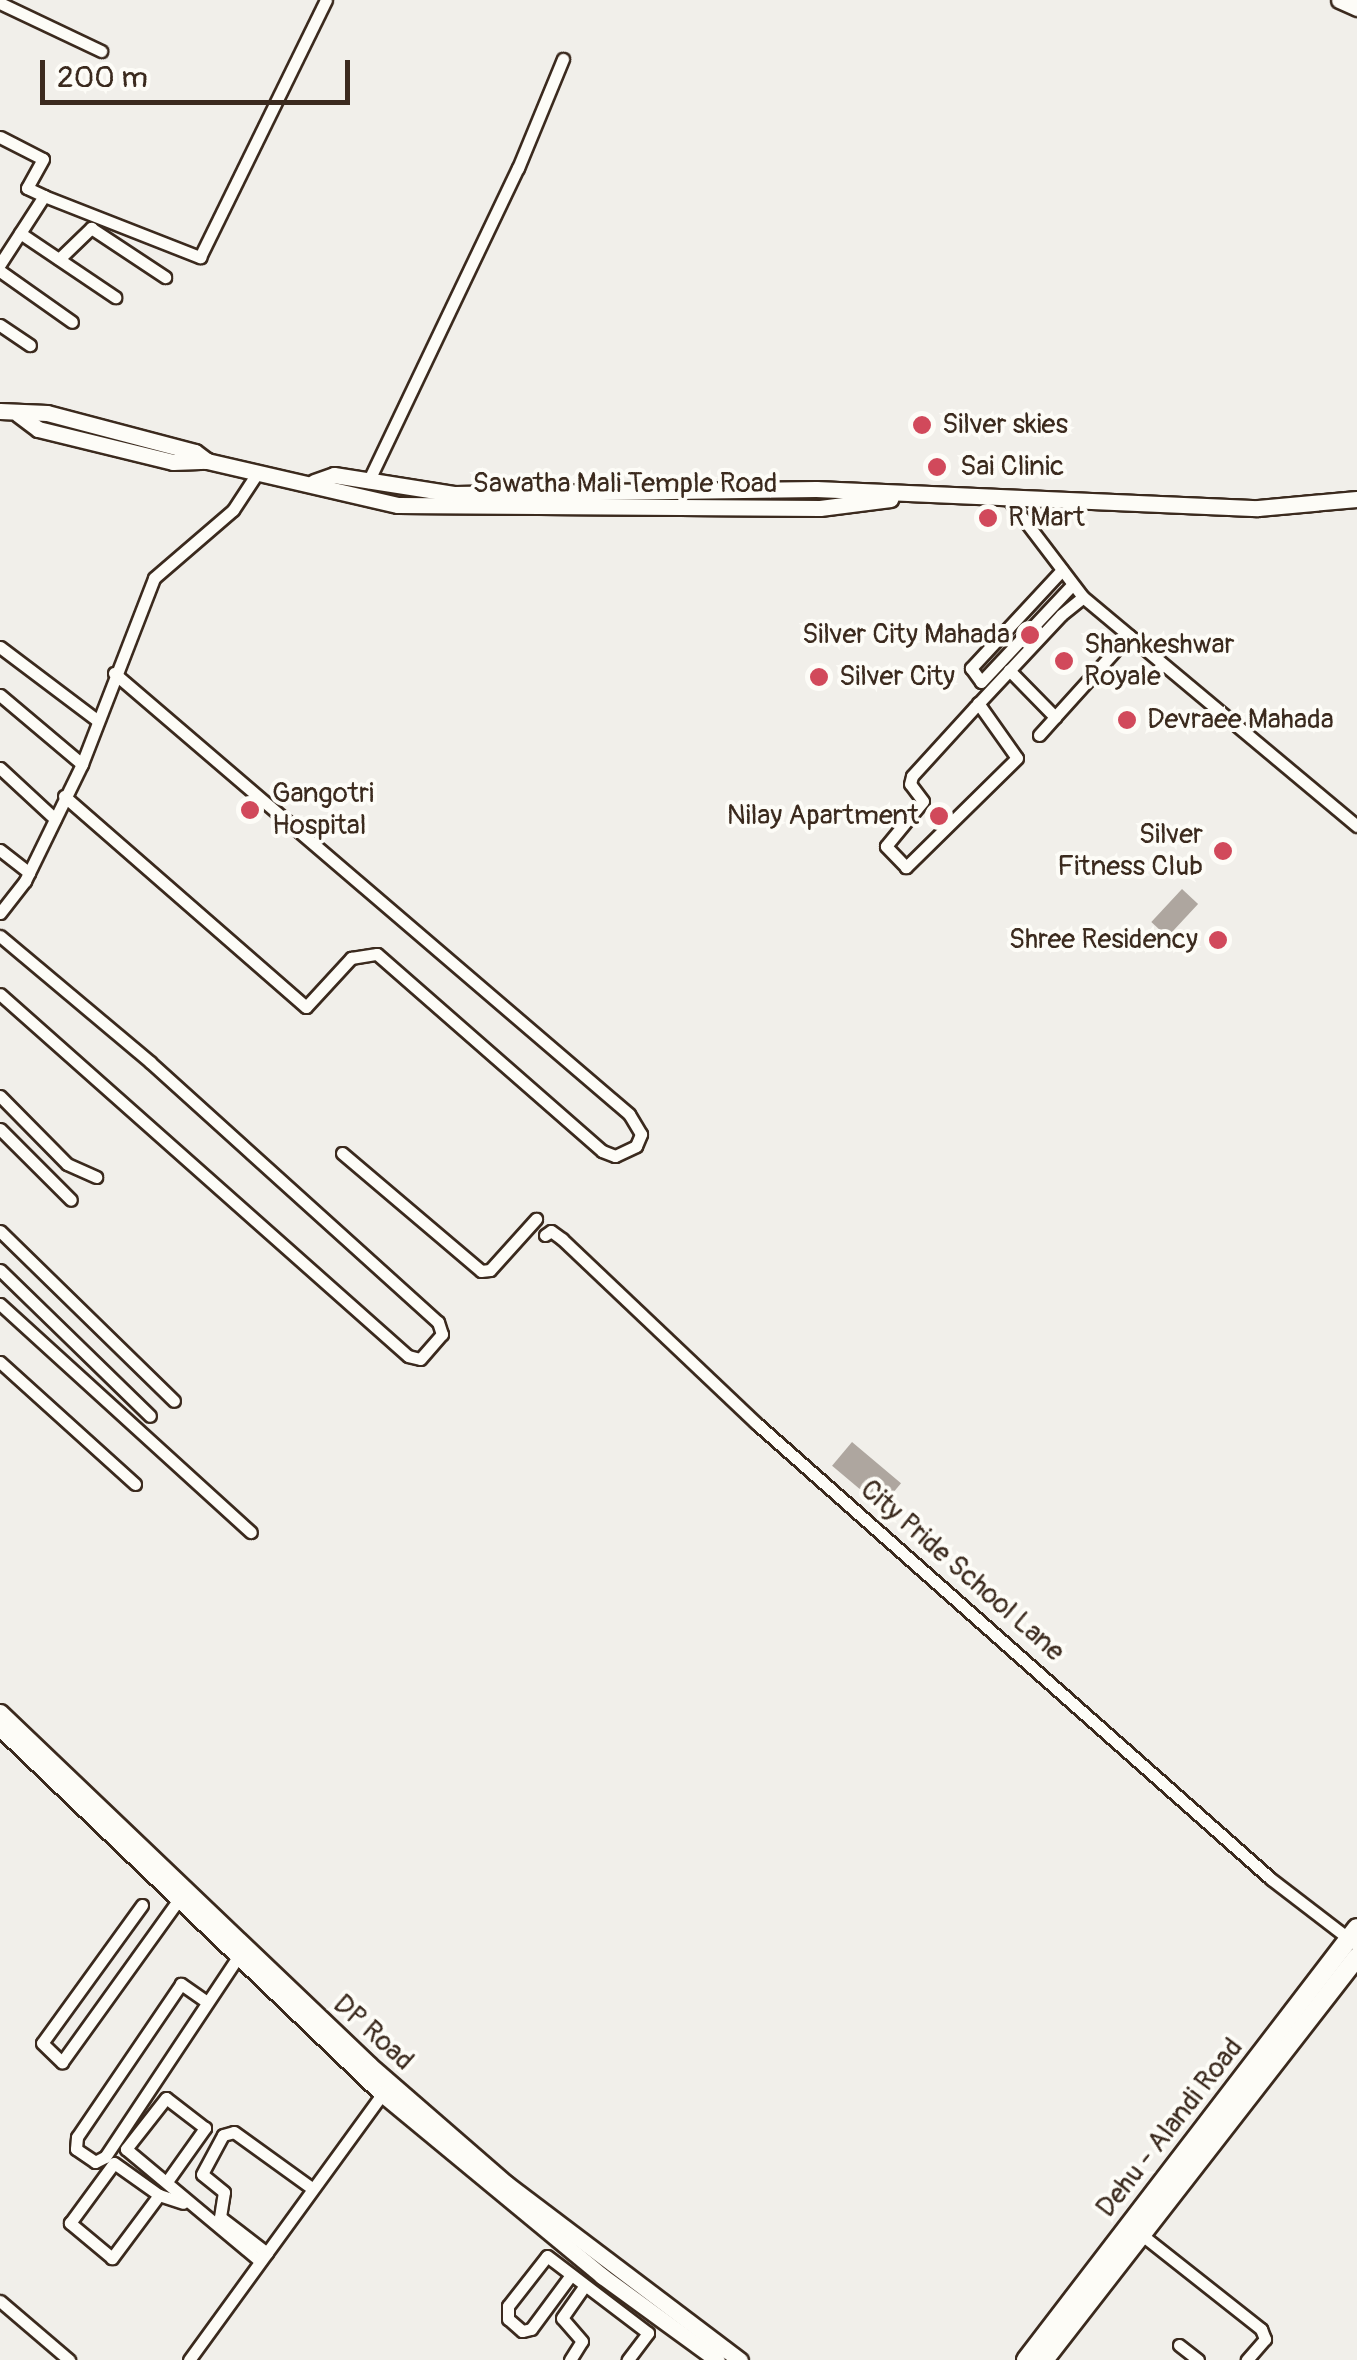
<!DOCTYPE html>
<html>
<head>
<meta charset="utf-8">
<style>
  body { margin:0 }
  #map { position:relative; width:1357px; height:2360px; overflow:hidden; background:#f1efea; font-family:Pangolin,sans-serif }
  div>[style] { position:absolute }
  .water>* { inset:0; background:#aea69f; transform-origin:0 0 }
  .roads { filter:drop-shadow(2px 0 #3b2a1e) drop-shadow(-2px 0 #3b2a1e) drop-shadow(0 2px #3b2a1e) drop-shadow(0 -2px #3b2a1e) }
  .street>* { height:11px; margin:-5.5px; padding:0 5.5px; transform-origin:5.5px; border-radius:5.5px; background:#fdfcf7 }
  .secondary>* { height:15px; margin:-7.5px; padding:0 7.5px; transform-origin:7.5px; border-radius:7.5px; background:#fdfcf7 }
  .primary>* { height:18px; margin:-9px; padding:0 9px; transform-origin:9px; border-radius:9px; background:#fdfcf7 }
  .dots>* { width:28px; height:28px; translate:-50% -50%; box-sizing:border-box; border:5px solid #fdfcf7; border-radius:50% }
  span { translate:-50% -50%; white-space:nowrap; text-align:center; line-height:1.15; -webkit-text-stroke:8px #fdfcf7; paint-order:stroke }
  .poi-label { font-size:28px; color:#3b2a1e }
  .left { translate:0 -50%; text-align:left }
  .right { translate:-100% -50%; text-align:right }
  .street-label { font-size:28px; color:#3b2a1e }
  .scale { position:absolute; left:40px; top:60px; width:310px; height:45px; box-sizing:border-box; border:5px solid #3b2a1e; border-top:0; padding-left:12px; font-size:30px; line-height:35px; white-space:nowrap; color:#3b2a1e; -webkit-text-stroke:8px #fdfcf7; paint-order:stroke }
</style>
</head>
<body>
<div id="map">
  <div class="water">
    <i style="left:1182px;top:889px;width:22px;height:45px;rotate:43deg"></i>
    <i style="left:852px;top:1442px;width:64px;height:31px;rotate:40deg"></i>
  </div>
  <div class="roads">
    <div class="street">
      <i style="left:0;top:3px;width:112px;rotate:25.4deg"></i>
      <i style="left:0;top:137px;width:48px;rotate:27.1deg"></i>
      <i style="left:43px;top:159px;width:33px;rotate:119deg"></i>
      <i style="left:27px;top:188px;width:19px;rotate:25deg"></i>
      <i style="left:44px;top:196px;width:81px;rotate:122.9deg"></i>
      <i style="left:44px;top:196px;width:168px;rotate:21.4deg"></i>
      <i style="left:200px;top:257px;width:286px;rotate:-63.9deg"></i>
      <i style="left:20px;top:233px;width:115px;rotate:34deg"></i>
      <i style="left:59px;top:259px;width:45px;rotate:-44.1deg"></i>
      <i style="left:91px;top:228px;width:89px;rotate:33.5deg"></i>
      <i style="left:0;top:271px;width:88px;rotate:35.3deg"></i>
      <i style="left:0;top:325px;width:36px;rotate:34deg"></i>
      <i style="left:368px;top:482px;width:348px;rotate:-64.5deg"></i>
      <i style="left:518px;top:168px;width:118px;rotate:-67.6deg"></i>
      <i style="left:1006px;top:496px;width:127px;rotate:52.7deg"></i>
      <i style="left:1083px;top:597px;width:357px;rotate:39.9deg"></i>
      <i style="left:1062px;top:570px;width:134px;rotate:132.9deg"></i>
      <i style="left:971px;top:668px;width:17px;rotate:54deg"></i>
      <i style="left:981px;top:682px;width:133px;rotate:-46.8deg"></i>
      <i style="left:0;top:647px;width:121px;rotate:37deg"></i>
      <i style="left:1009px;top:670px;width:66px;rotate:45.6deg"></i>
      <i style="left:1055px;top:717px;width:110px;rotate:-47.9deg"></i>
      <i style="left:0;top:695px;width:107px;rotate:40.1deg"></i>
      <i style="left:978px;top:703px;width:67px;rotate:54.7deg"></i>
      <i style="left:1017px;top:758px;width:156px;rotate:135.5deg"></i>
      <i style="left:906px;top:867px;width:29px;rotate:-134deg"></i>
      <i style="left:886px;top:846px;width:58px;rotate:-50.6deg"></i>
      <i style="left:923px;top:801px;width:21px;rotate:-127deg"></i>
      <i style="left:910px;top:784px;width:8px;rotate:-76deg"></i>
      <i style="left:912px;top:776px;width:93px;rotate:-47.6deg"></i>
      <i style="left:975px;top:707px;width:126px;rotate:-46.9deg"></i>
      <i style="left:1061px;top:615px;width:28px;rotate:-39deg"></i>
      <i style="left:1039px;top:735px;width:24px;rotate:-48deg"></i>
      <i style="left:0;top:768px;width:75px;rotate:42.8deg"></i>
      <i style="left:64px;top:796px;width:321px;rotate:41.1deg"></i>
      <i style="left:306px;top:1007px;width:67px;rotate:-47.4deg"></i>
      <i style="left:351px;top:958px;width:26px;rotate:-9deg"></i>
      <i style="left:377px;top:954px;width:299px;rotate:41.2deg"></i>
      <i style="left:602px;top:1151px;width:14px;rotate:21deg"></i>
      <i style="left:615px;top:1156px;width:23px;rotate:-25deg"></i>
      <i style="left:636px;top:1146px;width:13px;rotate:-67deg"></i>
      <i style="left:641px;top:1134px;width:23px;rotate:-121deg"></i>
      <i style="left:629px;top:1114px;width:678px;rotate:-139.43deg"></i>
      <i style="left:0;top:850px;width:37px;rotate:38deg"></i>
      <i style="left:0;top:913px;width:41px;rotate:-52deg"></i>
      <i style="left:25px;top:881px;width:130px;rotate:-64deg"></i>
      <i style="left:82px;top:764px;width:199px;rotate:-68.8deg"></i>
      <i style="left:154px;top:578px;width:104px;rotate:-40.7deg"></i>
      <i style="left:233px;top:510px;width:45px;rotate:-56.7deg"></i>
      <i style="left:0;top:936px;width:196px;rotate:40deg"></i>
      <i style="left:150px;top:1062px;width:388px;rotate:42.1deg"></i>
      <i style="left:438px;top:1322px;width:13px;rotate:72deg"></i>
      <i style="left:442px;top:1334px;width:33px;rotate:131deg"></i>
      <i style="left:420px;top:1359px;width:12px;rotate:-166deg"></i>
      <i style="left:408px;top:1356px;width:545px;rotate:-138.42deg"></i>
      <i style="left:0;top:1096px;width:95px;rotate:45.4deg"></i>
      <i style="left:67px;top:1164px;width:32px;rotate:24deg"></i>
      <i style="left:0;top:1129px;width:100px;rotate:45deg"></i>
      <i style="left:342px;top:1153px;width:182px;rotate:40.3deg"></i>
      <i style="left:481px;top:1271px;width:9px;rotate:-6deg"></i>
      <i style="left:490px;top:1270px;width:69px;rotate:-48deg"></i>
      <i style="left:0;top:1231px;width:243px;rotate:44.3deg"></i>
      <i style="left:545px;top:1235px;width:7px;rotate:-34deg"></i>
      <i style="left:551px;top:1231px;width:14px;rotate:36deg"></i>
      <i style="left:562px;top:1239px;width:267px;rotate:43.5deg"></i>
      <i style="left:756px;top:1423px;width:688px;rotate:41.52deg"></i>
      <i style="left:1271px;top:1879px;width:108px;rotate:37.5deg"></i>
      <i style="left:0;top:1270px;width:209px;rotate:44.2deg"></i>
      <i style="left:0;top:1304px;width:339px;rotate:42.3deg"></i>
      <i style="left:0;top:1362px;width:182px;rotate:42.1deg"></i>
      <i style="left:142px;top:1905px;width:170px;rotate:125.9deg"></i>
      <i style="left:42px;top:2043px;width:28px;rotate:44deg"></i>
      <i style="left:62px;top:2062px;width:201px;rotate:-54.3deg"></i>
      <i style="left:207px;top:2002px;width:32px;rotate:-145deg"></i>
      <i style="left:181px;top:1984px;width:185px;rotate:124.2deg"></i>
      <i style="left:77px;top:2137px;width:12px;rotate:95deg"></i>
      <i style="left:76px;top:2149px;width:23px;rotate:34deg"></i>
      <i style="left:95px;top:2162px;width:11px;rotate:-27deg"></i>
      <i style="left:105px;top:2157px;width:247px;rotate:-56.4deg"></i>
      <i style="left:168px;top:2180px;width:64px;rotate:-54.6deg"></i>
      <i style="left:205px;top:2128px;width:49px;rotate:-142.4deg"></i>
      <i style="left:166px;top:2098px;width:65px;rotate:128.1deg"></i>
      <i style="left:126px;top:2149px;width:175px;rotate:39.9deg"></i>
      <i style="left:159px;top:2195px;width:79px;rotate:126.7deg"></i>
      <i style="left:112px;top:2258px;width:55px;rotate:-140.2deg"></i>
      <i style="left:70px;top:2223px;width:74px;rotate:-53.7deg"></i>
      <i style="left:114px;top:2163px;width:55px;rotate:35.4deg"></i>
      <i style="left:159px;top:2195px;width:25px;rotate:18deg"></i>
      <i style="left:1142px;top:2235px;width:152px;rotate:38.3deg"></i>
      <i style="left:1261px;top:2329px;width:11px;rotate:68deg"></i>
      <i style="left:1265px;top:2339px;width:28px;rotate:131deg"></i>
      <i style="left:267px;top:2253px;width:59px;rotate:-142.5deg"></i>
      <i style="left:220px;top:2217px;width:25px;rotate:-81deg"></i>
      <i style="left:224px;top:2192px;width:28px;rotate:-141deg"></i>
      <i style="left:202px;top:2174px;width:44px;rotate:-61.7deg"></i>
      <i style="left:223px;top:2135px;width:11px;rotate:-15deg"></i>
      <i style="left:234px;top:2132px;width:97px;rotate:35.8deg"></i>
      <i style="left:571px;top:2275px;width:67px;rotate:126.5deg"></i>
      <i style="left:531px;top:2329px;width:9px;rotate:167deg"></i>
      <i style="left:522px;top:2331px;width:18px;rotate:-139deg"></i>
      <i style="left:508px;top:2319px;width:13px;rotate:-90deg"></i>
      <i style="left:508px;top:2306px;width:63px;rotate:-52deg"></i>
      <i style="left:547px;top:2256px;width:127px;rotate:37.3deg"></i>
      <i style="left:648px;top:2333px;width:34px;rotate:127deg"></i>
      <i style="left:0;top:2301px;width:91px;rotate:40.5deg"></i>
      <i style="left:1179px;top:2345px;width:24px;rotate:38deg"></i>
      <i style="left:189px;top:2360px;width:334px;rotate:-54deg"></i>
      <i style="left:570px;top:2360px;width:22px;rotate:-58deg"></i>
      <i style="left:582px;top:2341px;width:30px;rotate:-131deg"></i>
      <i style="left:562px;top:2318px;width:39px;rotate:-55deg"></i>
    </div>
    <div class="secondary">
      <i style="left:1339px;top:0;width:20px;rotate:24deg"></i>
      <i style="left:0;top:411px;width:47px;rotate:2.4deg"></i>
      <i style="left:47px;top:413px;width:153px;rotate:14.8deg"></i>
      <i style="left:195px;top:452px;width:15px;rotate:37deg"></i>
      <i style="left:207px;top:461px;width:196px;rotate:13deg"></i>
      <i style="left:398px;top:505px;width:422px;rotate:0.4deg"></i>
      <i style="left:820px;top:508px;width:71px;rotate:-7.3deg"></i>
      <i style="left:18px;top:414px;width:25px;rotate:37deg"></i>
      <i style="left:38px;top:429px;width:139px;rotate:13.7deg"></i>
      <i style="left:173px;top:462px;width:34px;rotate:-2deg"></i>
      <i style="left:314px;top:482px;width:21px;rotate:-19deg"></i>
      <i style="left:334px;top:475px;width:121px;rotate:9deg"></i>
      <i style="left:454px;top:494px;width:362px;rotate:-0.8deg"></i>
      <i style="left:816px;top:489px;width:442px;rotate:2.5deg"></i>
      <i style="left:1258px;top:508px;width:99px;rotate:-5.2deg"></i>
      <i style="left:0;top:1712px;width:511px;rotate:43.65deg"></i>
      <i style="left:370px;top:2065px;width:181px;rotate:41deg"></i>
      <i style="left:507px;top:2184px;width:292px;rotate:37.1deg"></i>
      <i style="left:0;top:1728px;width:529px;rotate:43.77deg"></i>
      <i style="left:382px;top:2094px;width:286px;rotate:39.6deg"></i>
      <i style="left:602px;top:2276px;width:142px;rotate:36.1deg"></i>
    </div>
    <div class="primary">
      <i style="left:1026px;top:2360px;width:544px;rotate:-52.54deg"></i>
      <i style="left:1044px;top:2360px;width:510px;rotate:-52.16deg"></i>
    </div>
  </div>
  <div class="dots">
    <i style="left:922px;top:425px;background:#d1495b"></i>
    <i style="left:937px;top:467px;background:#d1495b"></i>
    <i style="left:988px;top:518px;background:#d1495b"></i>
    <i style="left:1030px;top:635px;background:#d1495b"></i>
    <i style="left:1064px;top:661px;background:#d1495b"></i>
    <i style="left:819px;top:677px;background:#d1495b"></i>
    <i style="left:1127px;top:720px;background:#d1495b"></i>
    <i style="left:250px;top:810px;background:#d1495b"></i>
    <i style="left:939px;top:816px;background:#d1495b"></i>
    <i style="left:1223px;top:851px;background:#d1495b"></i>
    <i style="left:1218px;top:940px;background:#d1495b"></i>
  </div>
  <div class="poi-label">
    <span class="left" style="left:942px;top:425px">Silver skies</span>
    <span class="left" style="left:960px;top:467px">Sai Clinic</span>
    <span class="left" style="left:1008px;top:518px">R Mart</span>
    <span class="right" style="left:1010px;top:635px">Silver City Mahada</span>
    <span class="left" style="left:1084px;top:661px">Shankeshwar<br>Royale</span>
    <span class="left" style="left:839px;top:677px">Silver City</span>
    <span class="left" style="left:1147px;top:720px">Devraee Mahada</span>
    <span class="left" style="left:272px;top:810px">Gangotri<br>Hospital</span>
    <span class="right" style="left:919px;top:816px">Nilay Apartment</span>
    <span class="right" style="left:1203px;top:851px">Silver<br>Fitness Club</span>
    <span class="right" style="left:1198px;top:940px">Shree Residency</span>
  </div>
  <div class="street-label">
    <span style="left:625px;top:484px">Sawatha Mali Temple Road</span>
    <span style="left:962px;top:1571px;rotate:41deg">City Pride School Lane</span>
    <span style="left:373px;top:2033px;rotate:42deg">DP Road</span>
    <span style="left:1170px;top:2128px;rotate:-52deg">Dehu - Alandi Road</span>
  </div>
  <div class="scale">200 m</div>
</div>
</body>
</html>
